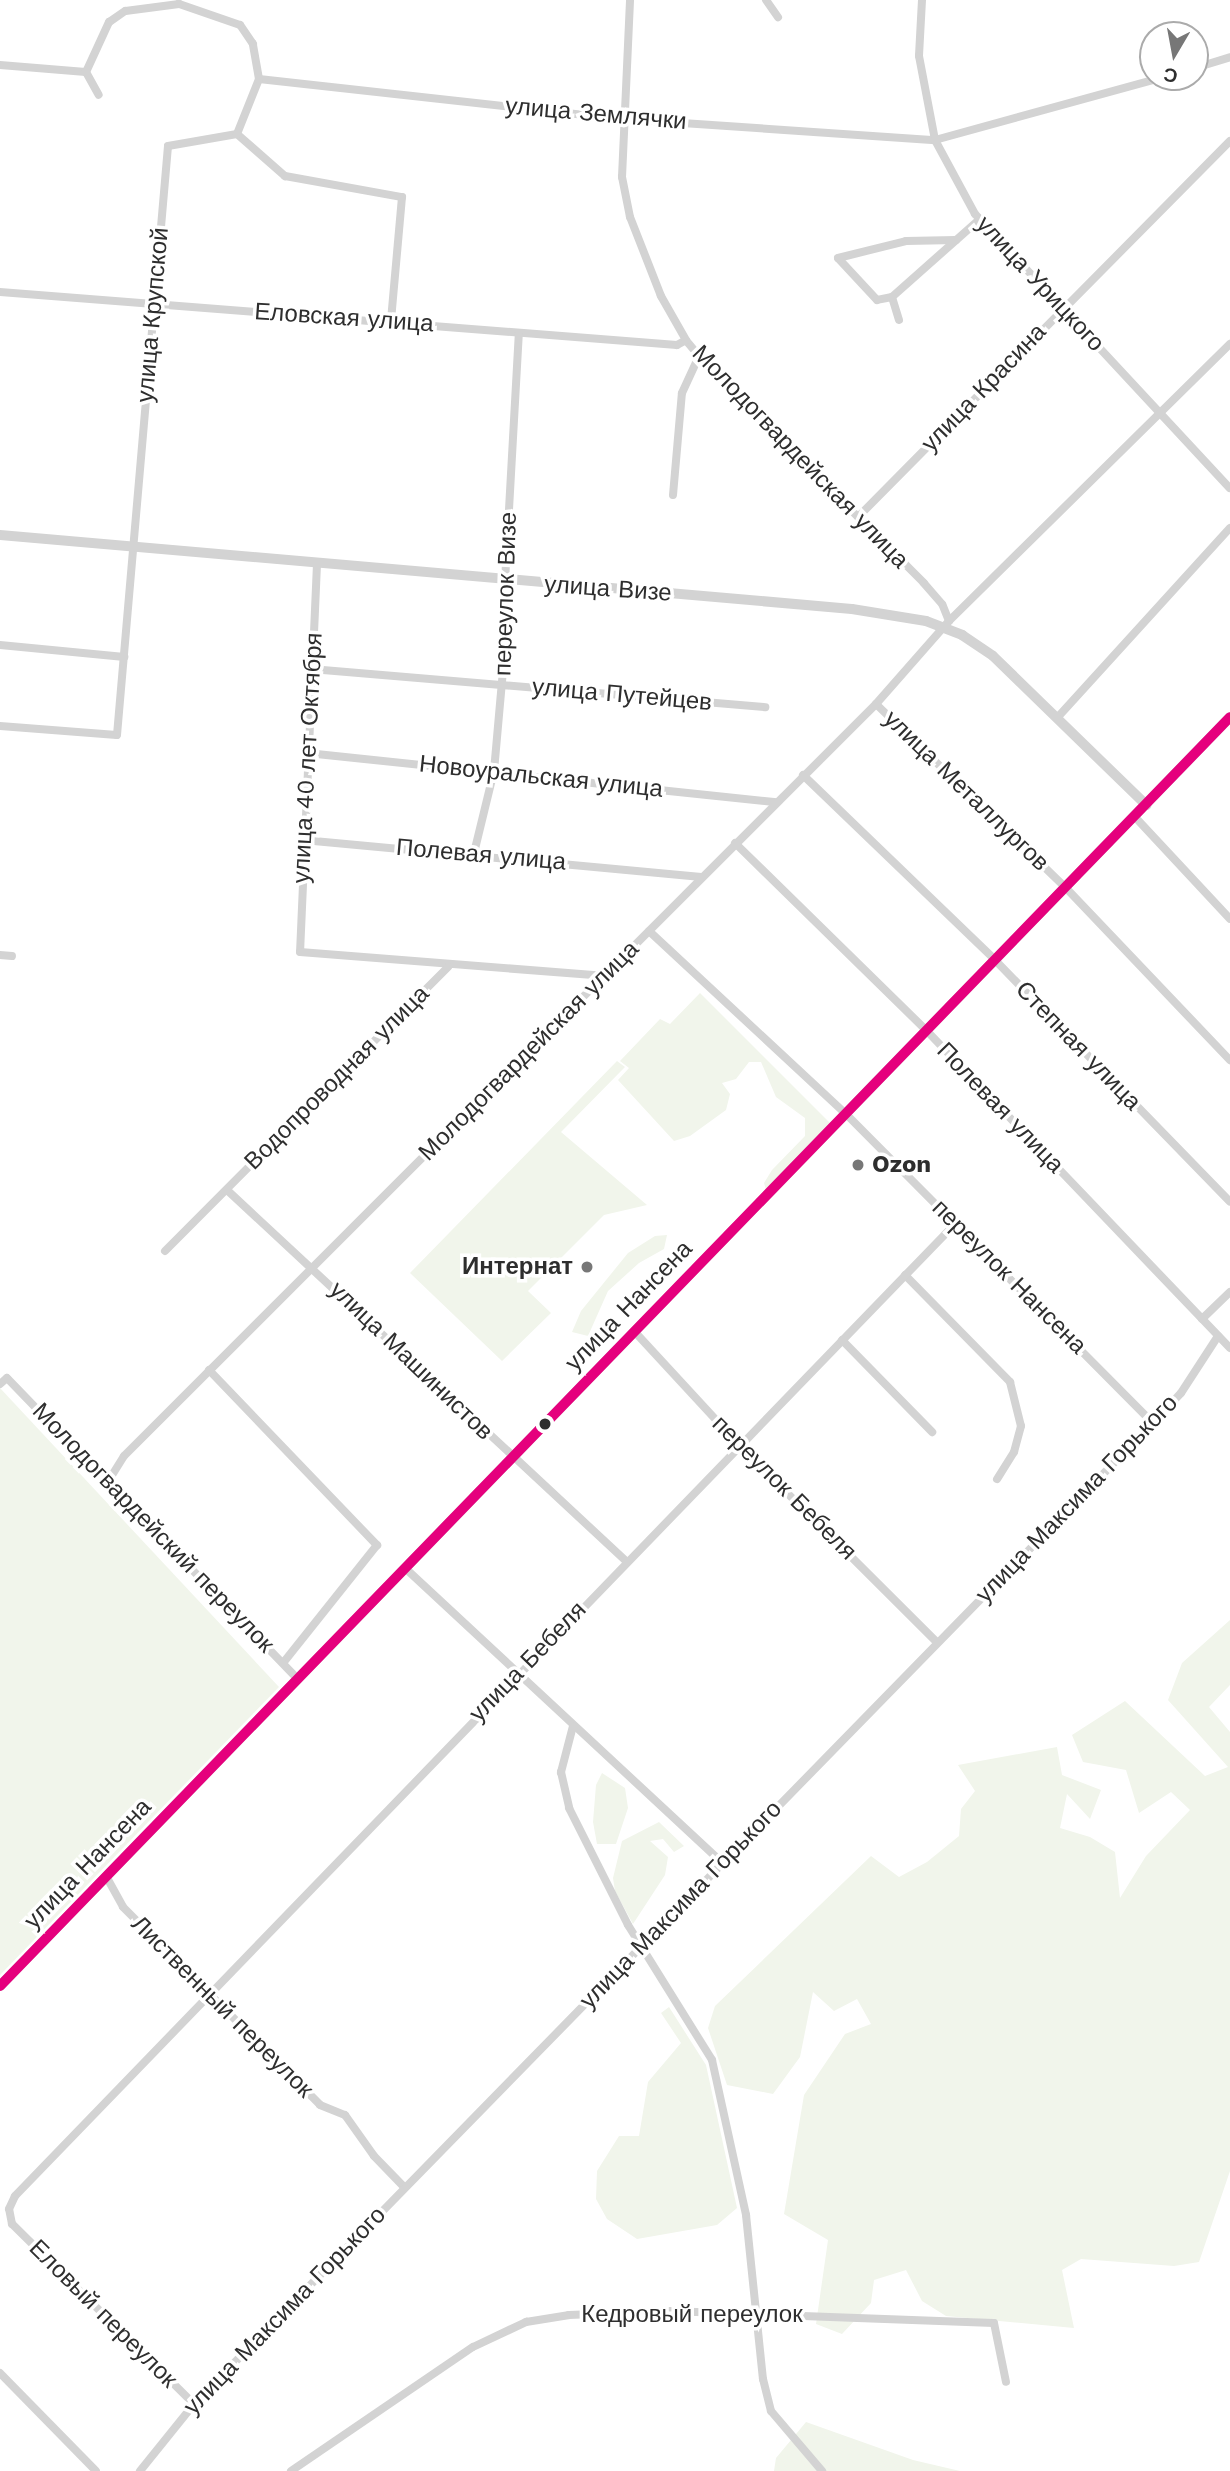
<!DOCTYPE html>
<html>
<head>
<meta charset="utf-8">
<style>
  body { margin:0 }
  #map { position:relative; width:1230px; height:2471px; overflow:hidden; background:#fff; font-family:"Work Sans",sans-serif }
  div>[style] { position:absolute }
  .green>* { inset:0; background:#f1f5eb }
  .minor>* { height:8px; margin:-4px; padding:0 4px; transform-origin:4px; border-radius:4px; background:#d3d3d3 }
  .tertiary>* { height:10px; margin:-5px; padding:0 5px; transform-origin:5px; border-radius:5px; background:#d3d3d3 }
  .secondary>* { height:10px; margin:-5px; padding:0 5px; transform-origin:5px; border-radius:5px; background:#ccc }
  .bus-1>* { height:10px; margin:-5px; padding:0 5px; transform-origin:5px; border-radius:5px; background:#e5007d }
  .dots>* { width:19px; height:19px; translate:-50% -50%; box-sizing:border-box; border:4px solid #fff; border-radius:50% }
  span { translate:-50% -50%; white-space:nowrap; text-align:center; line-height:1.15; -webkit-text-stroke:7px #fff; paint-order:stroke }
  .street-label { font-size:24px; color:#2e2e2e }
  .poi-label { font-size:24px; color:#2e2e2e; font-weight:700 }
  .left { translate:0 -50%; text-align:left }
  .right { translate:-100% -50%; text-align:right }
  .north { position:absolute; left:1139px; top:21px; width:70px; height:70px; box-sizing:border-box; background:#fff; border:2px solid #ababab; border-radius:50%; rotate:190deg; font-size:19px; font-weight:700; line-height:28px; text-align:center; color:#2e2e2e }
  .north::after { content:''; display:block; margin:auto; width:24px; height:32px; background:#777; clip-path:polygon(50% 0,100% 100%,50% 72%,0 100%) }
</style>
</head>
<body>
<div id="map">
  <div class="green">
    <i style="clip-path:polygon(700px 993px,831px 1124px,766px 1190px,764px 1183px,772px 1170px,805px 1136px,805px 1118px,776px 1097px,761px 1062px,749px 1062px,736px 1079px,722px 1083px,730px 1094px,726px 1110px,690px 1136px,674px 1141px,618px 1080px,629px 1068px,620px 1061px,660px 1019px,670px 1024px)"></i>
    <i style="clip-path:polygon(617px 1061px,625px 1067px,561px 1132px,647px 1205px,604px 1215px,528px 1291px,551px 1313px,502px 1361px,410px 1273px)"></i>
    <i style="clip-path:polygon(667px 1235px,664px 1249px,639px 1263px,608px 1291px,588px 1336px,572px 1332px,581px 1311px,628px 1253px,655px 1236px)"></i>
    <i style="clip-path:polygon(0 1388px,279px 1687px,0 1975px)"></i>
    <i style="clip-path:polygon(1230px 1620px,1230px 1685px,1209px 1707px,1230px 1732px,1230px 2171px,1199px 2262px,1174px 2266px,1081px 2259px,1062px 2270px,1074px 2328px,946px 2316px,922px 2301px,906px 2270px,874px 2280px,871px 2303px,842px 2334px,816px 2324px,828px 2240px,784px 2214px,804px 2095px,845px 2034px,871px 2024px,857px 1999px,834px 2011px,813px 1992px,800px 2057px,773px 2094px,727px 2085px,708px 2028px,715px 2006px,871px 1856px,899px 1877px,927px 1862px,959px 1836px,961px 1809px,975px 1791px,958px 1765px,1057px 1747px,1062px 1775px,1101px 1790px,1090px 1819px,1067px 1794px,1060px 1828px,1090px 1837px,1115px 1852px,1120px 1898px,1146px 1856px,1190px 1810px,1171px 1792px,1139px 1813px,1126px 1770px,1083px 1762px,1072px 1735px,1125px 1701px,1205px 1776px,1228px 1767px,1168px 1700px,1182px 1663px)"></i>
    <i style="clip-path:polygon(602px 1773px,625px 1788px,628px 1808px,616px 1844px,597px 1844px,593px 1822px,596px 1785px)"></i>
    <i style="clip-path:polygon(659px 1822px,684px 1846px,674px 1852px,663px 1839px,650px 1841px,668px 1857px,665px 1875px,633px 1924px,615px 1891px,613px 1878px,622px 1841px)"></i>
    <i style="clip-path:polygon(669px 2007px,706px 2065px,737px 2208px,717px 2225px,637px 2239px,607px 2219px,596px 2199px,597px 2171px,619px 2136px,639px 2136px,648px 2082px,681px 2043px,661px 2013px)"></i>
    <i style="clip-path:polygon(806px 2422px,913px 2460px,960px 2471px,774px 2471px,776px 2458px)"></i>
  </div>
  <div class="minor">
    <i style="left:766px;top:0;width:21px;rotate:55deg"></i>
    <i style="left:922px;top:0;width:56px;rotate:93.1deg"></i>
    <i style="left:919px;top:56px;width:86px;rotate:79.2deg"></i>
    <i style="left:935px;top:140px;width:84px;rotate:61.6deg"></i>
    <i style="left:975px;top:214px;width:374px;rotate:47.1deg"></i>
    <i style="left:0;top:65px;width:86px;rotate:4.7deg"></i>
    <i style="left:1195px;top:68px;width:37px;rotate:-17deg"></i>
    <i style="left:259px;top:79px;width:366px;rotate:6.3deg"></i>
    <i style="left:623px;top:119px;width:313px;rotate:3.9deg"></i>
    <i style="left:935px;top:140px;width:237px;rotate:-15.4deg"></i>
    <i style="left:237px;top:134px;width:64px;rotate:41.2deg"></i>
    <i style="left:285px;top:176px;width:119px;rotate:10.2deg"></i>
    <i style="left:402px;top:197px;width:124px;rotate:95.1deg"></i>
    <i style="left:0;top:292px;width:679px;rotate:4.48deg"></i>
    <i style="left:677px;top:345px;width:10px;rotate:-29deg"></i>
    <i style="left:892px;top:297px;width:15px;rotate:169deg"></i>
    <i style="left:877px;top:300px;width:57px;rotate:-132.9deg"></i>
    <i style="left:838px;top:258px;width:70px;rotate:-14deg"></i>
    <i style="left:906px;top:241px;width:50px;rotate:-1.1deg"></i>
    <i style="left:899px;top:320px;width:24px;rotate:-107deg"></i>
    <i style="left:892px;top:297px;width:118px;rotate:-41.6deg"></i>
    <i style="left:673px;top:495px;width:102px;rotate:-85deg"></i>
    <i style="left:682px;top:393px;width:41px;rotate:-65.3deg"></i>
    <i style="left:858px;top:517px;width:529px;rotate:-45.31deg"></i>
    <i style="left:317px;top:564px;width:388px;rotate:92.5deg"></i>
    <i style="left:300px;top:952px;width:307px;rotate:4.5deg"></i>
    <i style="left:949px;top:621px;width:395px;rotate:-44.6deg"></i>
    <i style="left:0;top:645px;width:125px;rotate:5.5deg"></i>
    <i style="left:311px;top:669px;width:456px;rotate:4.8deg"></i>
    <i style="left:876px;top:704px;width:264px;rotate:44.1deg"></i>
    <i style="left:1066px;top:888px;width:238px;rotate:46.4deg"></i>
    <i style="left:1057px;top:718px;width:257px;rotate:-47.7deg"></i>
    <i style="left:0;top:726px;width:117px;rotate:4.4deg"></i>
    <i style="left:117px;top:735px;width:591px;rotate:-85.05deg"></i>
    <i style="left:168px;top:146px;width:70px;rotate:-9.9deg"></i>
    <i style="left:237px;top:134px;width:59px;rotate:-68.2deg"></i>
    <i style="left:259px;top:79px;width:36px;rotate:-100deg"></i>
    <i style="left:253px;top:44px;width:23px;rotate:-124deg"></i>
    <i style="left:240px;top:25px;width:65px;rotate:-161deg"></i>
    <i style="left:179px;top:4px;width:54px;rotate:172.6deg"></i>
    <i style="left:125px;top:11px;width:19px;rotate:145deg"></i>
    <i style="left:109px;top:22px;width:55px;rotate:114.7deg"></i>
    <i style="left:86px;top:72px;width:26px;rotate:61deg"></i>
    <i style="left:307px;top:753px;width:472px;rotate:6deg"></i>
    <i style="left:803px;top:775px;width:267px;rotate:43.9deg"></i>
    <i style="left:995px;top:960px;width:337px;rotate:45.8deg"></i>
    <i style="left:1135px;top:817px;width:139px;rotate:47deg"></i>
    <i style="left:303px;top:840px;width:400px;rotate:5.3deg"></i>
    <i style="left:735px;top:843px;width:267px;rotate:44.4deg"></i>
    <i style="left:926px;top:1030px;width:440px;rotate:46.3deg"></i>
    <i style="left:474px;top:853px;width:84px;rotate:-76.3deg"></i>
    <i style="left:494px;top:771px;width:169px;rotate:-84.9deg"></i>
    <i style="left:509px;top:603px;width:22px;rotate:-100deg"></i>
    <i style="left:505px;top:581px;width:248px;rotate:-86.8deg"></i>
    <i style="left:649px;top:931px;width:269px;rotate:42.9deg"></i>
    <i style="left:846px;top:1114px;width:436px;rotate:45.2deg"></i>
    <i style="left:0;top:955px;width:12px;rotate:5deg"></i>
    <i style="left:227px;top:1190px;width:545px;rotate:42.92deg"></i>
    <i style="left:165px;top:1251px;width:401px;rotate:-45.1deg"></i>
    <i style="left:905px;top:1275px;width:150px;rotate:45.5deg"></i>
    <i style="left:1010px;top:1382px;width:45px;rotate:76deg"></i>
    <i style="left:1021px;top:1426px;width:27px;rotate:105deg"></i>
    <i style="left:1014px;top:1452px;width:32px;rotate:122deg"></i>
    <i style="left:1202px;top:1319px;width:39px;rotate:-44deg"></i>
    <i style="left:634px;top:1331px;width:158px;rotate:47.3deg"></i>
    <i style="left:741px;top:1447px;width:276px;rotate:44.9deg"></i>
    <i style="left:842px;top:1340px;width:129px;rotate:45.6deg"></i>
    <i style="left:209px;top:1370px;width:243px;rotate:46.2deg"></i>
    <i style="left:377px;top:1545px;width:149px;rotate:128.5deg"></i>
    <i style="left:0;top:1384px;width:9px;rotate:-41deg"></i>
    <i style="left:7px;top:1378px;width:419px;rotate:46deg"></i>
    <i style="left:109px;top:1480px;width:28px;rotate:-58deg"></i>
    <i style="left:124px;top:1456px;width:1063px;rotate:-45deg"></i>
    <i style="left:876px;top:704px;width:111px;rotate:-48.7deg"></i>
    <i style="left:949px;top:621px;width:18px;rotate:-112deg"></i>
    <i style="left:942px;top:604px;width:28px;rotate:-131deg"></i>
    <i style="left:924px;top:583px;width:303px;rotate:-135deg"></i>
    <i style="left:710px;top:369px;width:38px;rotate:-130deg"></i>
    <i style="left:686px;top:340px;width:51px;rotate:-119.6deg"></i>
    <i style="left:661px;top:296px;width:85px;rotate:-111.4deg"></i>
    <i style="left:630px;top:217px;width:41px;rotate:-101.3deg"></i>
    <i style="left:622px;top:177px;width:177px;rotate:-87.4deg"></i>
    <i style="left:405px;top:1568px;width:433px;rotate:42.9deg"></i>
    <i style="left:573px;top:1726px;width:48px;rotate:104.6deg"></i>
    <i style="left:561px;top:1772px;width:37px;rotate:77deg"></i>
    <i style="left:569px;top:1808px;width:131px;rotate:63.2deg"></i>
    <i style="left:628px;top:1925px;width:159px;rotate:58.1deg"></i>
    <i style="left:712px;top:2060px;width:159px;rotate:77.6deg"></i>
    <i style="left:746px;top:2215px;width:165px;rotate:84.1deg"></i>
    <i style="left:763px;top:2379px;width:33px;rotate:76deg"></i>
    <i style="left:771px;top:2411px;width:79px;rotate:49.6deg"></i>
    <i style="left:106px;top:1876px;width:35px;rotate:61deg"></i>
    <i style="left:123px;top:1907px;width:279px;rotate:45.1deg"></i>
    <i style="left:320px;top:2105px;width:27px;rotate:22deg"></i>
    <i style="left:345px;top:2115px;width:50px;rotate:54.7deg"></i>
    <i style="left:374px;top:2156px;width:43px;rotate:45.9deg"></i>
    <i style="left:0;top:2373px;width:137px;rotate:45.6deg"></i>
    <i style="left:194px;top:2404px;width:256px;rotate:-135.3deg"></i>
    <i style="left:12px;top:2224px;width:15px;rotate:-101deg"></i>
    <i style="left:9px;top:2209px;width:14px;rotate:-65deg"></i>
    <i style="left:15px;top:2196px;width:1354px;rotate:-45.96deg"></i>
    <i style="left:140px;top:2471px;width:86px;rotate:-51.1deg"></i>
    <i style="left:194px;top:2404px;width:1372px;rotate:-45.65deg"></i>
    <i style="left:1153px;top:1423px;width:41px;rotate:-47deg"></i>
    <i style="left:1181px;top:1393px;width:68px;rotate:-57deg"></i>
    <i style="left:291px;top:2471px;width:220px;rotate:-34.3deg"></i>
    <i style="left:473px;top:2347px;width:59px;rotate:-25.3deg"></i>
    <i style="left:526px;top:2322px;width:44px;rotate:-9.2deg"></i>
    <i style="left:569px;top:2315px;width:100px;rotate:-2.3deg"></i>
    <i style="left:669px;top:2311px;width:325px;rotate:2.1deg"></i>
    <i style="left:994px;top:2323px;width:60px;rotate:78.5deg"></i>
  </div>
  <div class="tertiary">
    <i style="left:0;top:535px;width:855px;rotate:4.96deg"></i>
    <i style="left:852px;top:609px;width:75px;rotate:9.2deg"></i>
    <i style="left:926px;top:621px;width:39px;rotate:21deg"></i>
    <i style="left:962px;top:635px;width:37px;rotate:34deg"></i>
    <i style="left:993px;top:656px;width:214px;rotate:44.2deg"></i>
  </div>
  <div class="secondary">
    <i style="left:0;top:1986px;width:1767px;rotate:-45.89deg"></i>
  </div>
  <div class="bus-1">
    <i style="left:0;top:1986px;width:1767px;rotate:-45.89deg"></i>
  </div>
  <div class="dots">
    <i style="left:858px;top:1165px;background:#777"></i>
    <i style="left:587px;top:1267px;background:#777"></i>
    <i style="left:545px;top:1424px;background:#2e2e2e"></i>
  </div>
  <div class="street-label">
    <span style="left:596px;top:114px;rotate:5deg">улица Землячки</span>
    <span style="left:1040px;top:284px;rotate:47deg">улица Урицкого</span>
    <span style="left:153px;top:315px;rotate:-85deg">улица Крупской</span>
    <span style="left:344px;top:318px;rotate:4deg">Еловская улица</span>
    <span style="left:984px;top:388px;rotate:-46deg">улица Красина</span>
    <span style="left:800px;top:457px;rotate:46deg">Молодогвардейская улица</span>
    <span style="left:608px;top:589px;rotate:4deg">улица Визе</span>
    <span style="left:506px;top:594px;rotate:-88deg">переулок Визе</span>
    <span style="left:622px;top:695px;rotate:5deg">улица Путейцев</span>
    <span style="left:308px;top:758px;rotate:-87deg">улица 40 лет Октября</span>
    <span style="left:541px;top:777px;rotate:6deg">Новоуральская улица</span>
    <span style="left:966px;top:791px;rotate:44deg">улица Металлургов</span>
    <span style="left:481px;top:855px;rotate:5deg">Полевая улица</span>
    <span style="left:1078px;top:1046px;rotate:46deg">Степная улица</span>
    <span style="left:529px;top:1051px;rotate:-45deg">Молодогвардейская улица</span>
    <span style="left:337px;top:1078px;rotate:-45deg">Водопроводная улица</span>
    <span style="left:1000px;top:1108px;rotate:46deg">Полевая улица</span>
    <span style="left:1009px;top:1277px;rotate:45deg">переулок Нансена</span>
    <span style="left:629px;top:1306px;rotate:-46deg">улица Нансена</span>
    <span style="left:411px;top:1361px;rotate:44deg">улица Машинистов</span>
    <span style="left:784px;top:1488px;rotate:45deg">переулок Бебеля</span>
    <span style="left:1077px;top:1499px;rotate:-46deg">улица Максима Горького</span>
    <span style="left:153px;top:1528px;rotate:46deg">Молодогвардейский переулок</span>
    <span style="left:528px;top:1662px;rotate:-46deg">улица Бебеля</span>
    <span style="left:88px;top:1864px;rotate:-46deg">улица Нансена</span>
    <span style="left:681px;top:1905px;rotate:-46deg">улица Максима Горького</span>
    <span style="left:222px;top:2007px;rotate:45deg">Лиственный переулок</span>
    <span style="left:285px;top:2311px;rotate:-46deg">улица Максима Горького</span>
    <span style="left:103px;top:2314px;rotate:45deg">Еловый переулок</span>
    <span style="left:692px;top:2315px">Кедровый переулок</span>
  </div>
  <div class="poi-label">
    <span class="left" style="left:872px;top:1165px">Ozon</span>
    <span class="right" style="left:573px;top:1267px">Интернат</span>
  </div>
  <div class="north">С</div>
</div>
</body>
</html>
